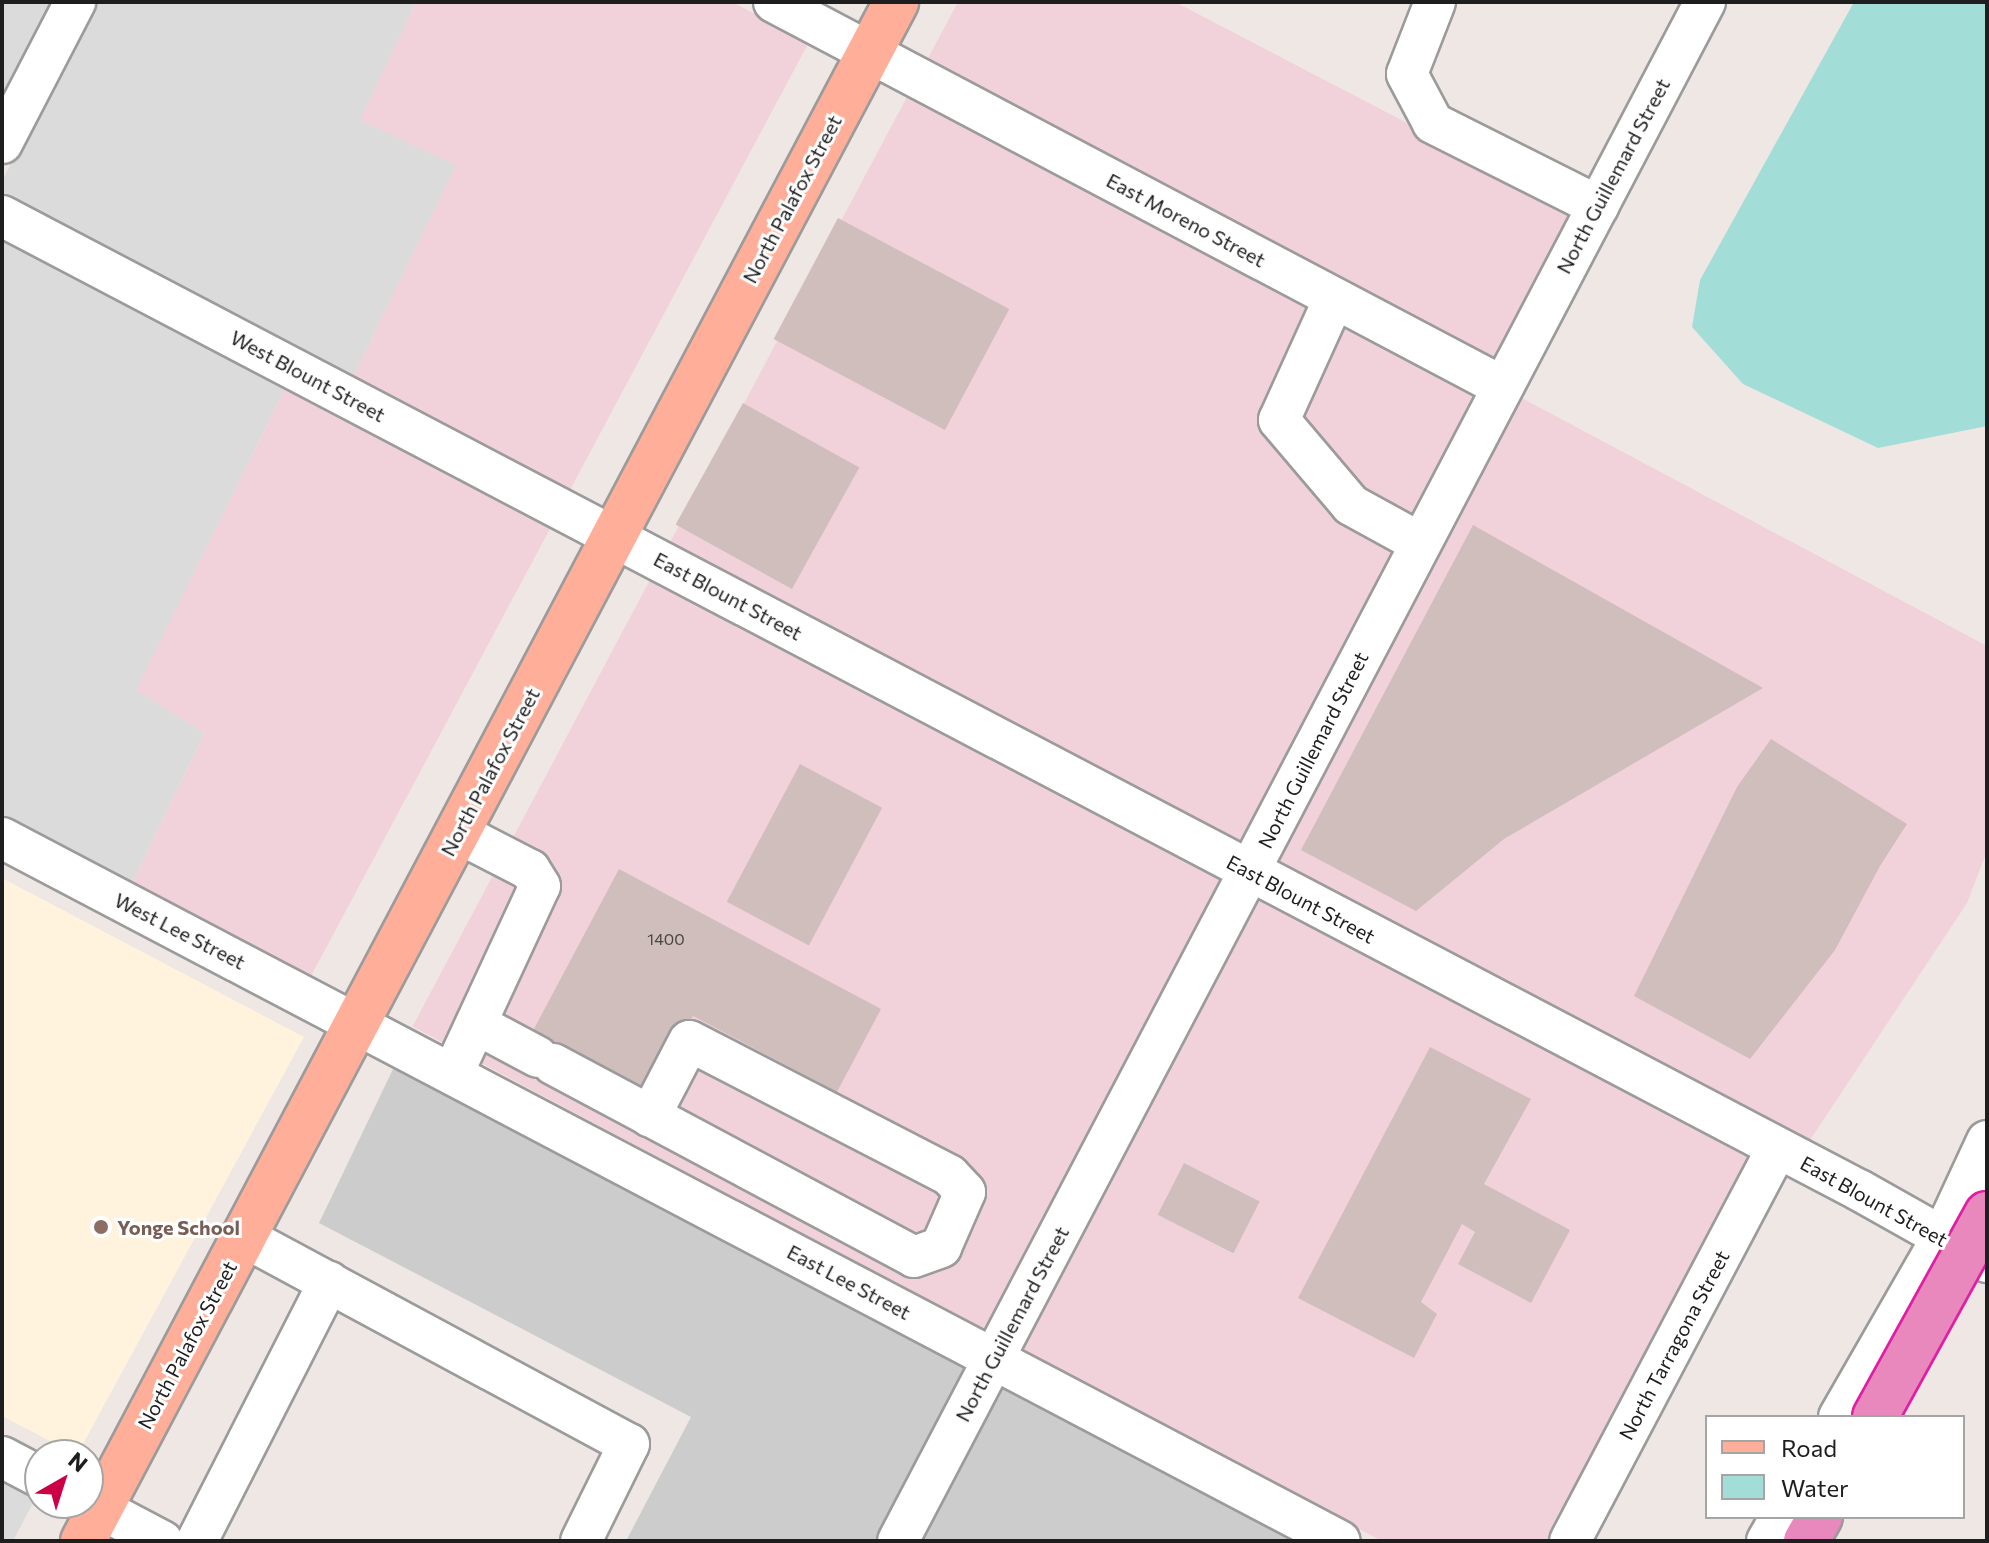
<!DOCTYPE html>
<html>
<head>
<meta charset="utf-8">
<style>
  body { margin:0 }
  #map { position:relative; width:1989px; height:1543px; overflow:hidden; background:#efe7e3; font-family:Commissioner,sans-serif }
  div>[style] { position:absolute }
  .residential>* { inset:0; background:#dcdbdb }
  .commercial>* { inset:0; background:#f1d2db; transform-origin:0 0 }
  .education>* { inset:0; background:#fff3dd }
  .religious>* { inset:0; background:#ccc }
  .water>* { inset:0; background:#a2ded7 }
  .building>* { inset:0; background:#cfbebc; transform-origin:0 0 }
  .roads { filter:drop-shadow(2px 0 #9b9b9b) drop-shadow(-2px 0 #9b9b9b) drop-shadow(0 2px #9b9b9b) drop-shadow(0 -2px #9b9b9b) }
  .minor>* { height:40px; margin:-20px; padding:0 20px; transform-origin:20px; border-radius:20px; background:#fff }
  .major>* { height:44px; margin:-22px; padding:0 22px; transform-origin:22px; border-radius:22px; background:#ffaf99 }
  .highway>* { height:44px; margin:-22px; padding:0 22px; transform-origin:22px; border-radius:22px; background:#e988bc }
  .bridges { filter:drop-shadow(2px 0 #e01ea4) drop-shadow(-2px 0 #e01ea4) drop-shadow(0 2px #e01ea4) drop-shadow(0 -2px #e01ea4) }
  .highway-bridge>* { height:44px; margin:-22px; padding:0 22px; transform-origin:22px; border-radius:22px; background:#e988bc }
  .dots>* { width:22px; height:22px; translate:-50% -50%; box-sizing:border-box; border:4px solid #fff; border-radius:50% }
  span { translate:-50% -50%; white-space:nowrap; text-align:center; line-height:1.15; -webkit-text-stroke:6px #fff; paint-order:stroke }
  .number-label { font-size:16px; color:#4a4646 }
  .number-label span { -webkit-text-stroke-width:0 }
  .street-label { font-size:20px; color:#1e1e1e }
  .education-label { font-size:20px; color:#785e54; font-weight:700 }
  .left { translate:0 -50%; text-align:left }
  .frame { position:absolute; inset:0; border:4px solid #1e1e1e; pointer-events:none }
  .legend { position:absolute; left:1705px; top:1415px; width:260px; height:104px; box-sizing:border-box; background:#fff; border:2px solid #a5a5a5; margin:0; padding:10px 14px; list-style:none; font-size:24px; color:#1e1e1e }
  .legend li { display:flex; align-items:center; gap:16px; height:40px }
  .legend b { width:40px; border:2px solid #a5a5a5 }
  .north { position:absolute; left:24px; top:1439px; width:80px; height:80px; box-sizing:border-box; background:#fff; border:2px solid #a5a5a5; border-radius:50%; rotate:39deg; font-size:22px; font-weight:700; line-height:32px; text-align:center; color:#1e1e1e }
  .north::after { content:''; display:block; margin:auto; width:28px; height:36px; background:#cc0047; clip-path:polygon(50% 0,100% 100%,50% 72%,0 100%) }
</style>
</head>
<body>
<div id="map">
  <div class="residential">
    <i style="clip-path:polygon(2px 2px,55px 2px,2px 102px)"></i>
    <i style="clip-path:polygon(95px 2px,416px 2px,361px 120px,457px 165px,353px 377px,2px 193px,2px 181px)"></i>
    <i style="clip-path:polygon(2px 238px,286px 387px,137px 689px,205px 733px,132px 883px,2px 815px)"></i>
    <i style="clip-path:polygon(2px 1479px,36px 1497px,13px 1541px,2px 1541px)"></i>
  </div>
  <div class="commercial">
    <i style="clip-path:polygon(416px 2px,732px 2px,809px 42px,570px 490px,353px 377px,456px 165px,360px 120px)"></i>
    <i style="clip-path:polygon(958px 2px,1175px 2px,1576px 211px,1497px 361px,927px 60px)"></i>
    <i style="left:908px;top:95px;width:645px;height:506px;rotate:28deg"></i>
    <i style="clip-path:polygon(286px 387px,552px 525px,311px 976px,132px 883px,205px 733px,136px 690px)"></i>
    <i style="clip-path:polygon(1518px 396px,1987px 646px,1987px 851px,1967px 903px,1808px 1143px,1275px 862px)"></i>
    <i style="left:651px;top:578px;width:649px;height:508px;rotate:28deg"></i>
    <i style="clip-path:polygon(1256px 897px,1752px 1157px,1551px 1541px,1382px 1541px,1018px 1349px)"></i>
  </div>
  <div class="education">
    <i style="clip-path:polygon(2px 878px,304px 1037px,77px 1455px,2px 1416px)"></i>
  </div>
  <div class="religious">
    <i style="clip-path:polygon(395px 1065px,969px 1368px,878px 1541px,626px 1541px,691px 1417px,319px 1223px)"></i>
    <i style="clip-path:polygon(1000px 1384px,1297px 1541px,918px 1541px)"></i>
  </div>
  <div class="water">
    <i style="clip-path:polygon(1854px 2px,1987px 2px,1987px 426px,1878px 448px,1743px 384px,1692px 327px,1700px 280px)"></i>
  </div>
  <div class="building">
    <i style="left:838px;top:218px;width:194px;height:137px;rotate:28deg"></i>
    <i style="left:743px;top:403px;width:133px;height:139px;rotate:29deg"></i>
    <i style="clip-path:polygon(1473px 525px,1763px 688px,1504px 839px,1416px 911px,1301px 850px)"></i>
    <i style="clip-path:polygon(1771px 739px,1907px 824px,1880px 866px,1835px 950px,1750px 1059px,1634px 996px,1737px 787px)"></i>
    <i style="left:800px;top:764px;width:93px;height:156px;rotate:28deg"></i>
    <i style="clip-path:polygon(619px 869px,881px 1009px,837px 1092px,693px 1016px,646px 1105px,527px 1042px)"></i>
    <i style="clip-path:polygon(1430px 1047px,1531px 1099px,1484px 1184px,1570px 1230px,1531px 1303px,1458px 1264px,1475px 1232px,1462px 1224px,1421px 1302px,1437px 1314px,1414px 1358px,1298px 1298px)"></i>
    <i style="left:1184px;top:1163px;width:85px;height:58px;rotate:27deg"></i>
  </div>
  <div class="roads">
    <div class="minor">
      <i style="left:774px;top:2px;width:824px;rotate:27.84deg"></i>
      <i style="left:1435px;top:2px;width:77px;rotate:111.3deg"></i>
      <i style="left:1407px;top:74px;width:55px;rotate:62deg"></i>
      <i style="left:1433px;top:123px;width:185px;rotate:26.7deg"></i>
      <i style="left:2px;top:143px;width:159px;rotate:-62.6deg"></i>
      <i style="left:2px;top:216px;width:2097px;rotate:27.68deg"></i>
      <i style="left:1859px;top:1190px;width:147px;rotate:29.4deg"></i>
      <i style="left:1334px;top:299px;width:133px;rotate:114.4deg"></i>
      <i style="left:1279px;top:420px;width:111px;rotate:49.7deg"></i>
      <i style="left:1351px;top:505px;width:79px;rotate:28.8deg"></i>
      <i style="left:2px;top:838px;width:1511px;rotate:27.72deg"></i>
      <i style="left:476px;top:1024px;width:70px;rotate:28deg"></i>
      <i style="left:553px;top:1064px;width:409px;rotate:28.1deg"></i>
      <i style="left:914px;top:1257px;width:29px;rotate:-20deg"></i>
      <i style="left:941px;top:1247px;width:60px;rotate:-66.4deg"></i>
      <i style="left:965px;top:1192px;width:23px;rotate:-133deg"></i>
      <i style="left:949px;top:1175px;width:292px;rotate:-152.7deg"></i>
      <i style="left:689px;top:1041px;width:85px;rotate:117.5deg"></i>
      <i style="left:453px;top:1073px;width:206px;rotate:-65.1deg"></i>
      <i style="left:540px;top:886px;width:19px;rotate:-122deg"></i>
      <i style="left:530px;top:870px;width:81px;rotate:-152.8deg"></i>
      <i style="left:244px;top:1237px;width:437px;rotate:28.3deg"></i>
      <i style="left:629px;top:1444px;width:108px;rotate:116.3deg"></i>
      <i style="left:1839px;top:1417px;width:207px;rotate:-60.1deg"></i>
      <i style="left:1942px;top:1238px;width:107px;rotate:-65.1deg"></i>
      <i style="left:2px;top:1457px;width:43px;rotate:27.8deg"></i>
      <i style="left:88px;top:1502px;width:84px;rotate:27.8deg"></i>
      <i style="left:197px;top:1541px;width:291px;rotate:-63deg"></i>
      <i style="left:898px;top:1541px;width:1738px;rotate:-62.33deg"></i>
      <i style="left:1570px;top:1541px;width:444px;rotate:-62.2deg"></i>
      <i style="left:1767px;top:1541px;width:28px;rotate:-60deg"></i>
    </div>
    <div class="major">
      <i style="left:83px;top:1541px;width:1741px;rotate:-62.15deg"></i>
    </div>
    <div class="highway">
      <i style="left:1806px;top:1541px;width:28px;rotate:-60deg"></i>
    </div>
  </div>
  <div class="bridges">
    <div class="highway-bridge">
      <i style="left:1875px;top:1417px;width:232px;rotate:-61.1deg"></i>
    </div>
  </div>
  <div class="dots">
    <i style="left:101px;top:1227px;background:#8d6e63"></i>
  </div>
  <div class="number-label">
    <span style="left:666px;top:939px">1400</span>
  </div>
  <div class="street-label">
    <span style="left:1613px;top:176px;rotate:-62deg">North Guillemard Street</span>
    <span style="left:792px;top:199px;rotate:-62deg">North Palafox Street</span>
    <span style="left:1186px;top:220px;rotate:28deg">East Moreno Street</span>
    <span style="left:308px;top:376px;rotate:28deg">West Blount Street</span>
    <span style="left:728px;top:596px;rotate:28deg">East Blount Street</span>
    <span style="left:1313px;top:750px;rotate:-63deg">North Guillemard Street</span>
    <span style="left:490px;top:772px;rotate:-62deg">North Palafox Street</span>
    <span style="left:1301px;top:899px;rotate:28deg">East Blount Street</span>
    <span style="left:180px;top:931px;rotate:27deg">West Lee Street</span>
    <span style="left:1874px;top:1201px;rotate:29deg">East Blount Street</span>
    <span style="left:849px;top:1282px;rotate:28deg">East Lee Street</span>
    <span style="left:1012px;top:1324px;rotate:-62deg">North Guillemard Street</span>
    <span style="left:187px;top:1345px;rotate:-62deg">North Palafox Street</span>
    <span style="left:1674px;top:1345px;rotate:-62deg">North Tarragona Street</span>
  </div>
  <div class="education-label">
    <span class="left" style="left:117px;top:1227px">Yonge School</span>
  </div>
  <div class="frame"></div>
  <ul class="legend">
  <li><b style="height:10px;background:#ffaf99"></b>Road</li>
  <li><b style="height:22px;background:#a2ded7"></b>Water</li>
  </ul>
  <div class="north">N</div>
</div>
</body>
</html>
